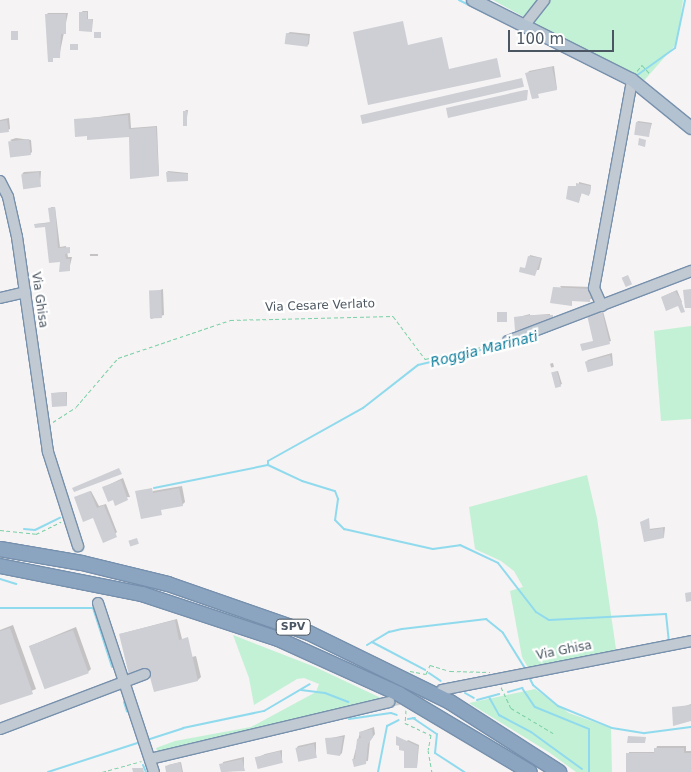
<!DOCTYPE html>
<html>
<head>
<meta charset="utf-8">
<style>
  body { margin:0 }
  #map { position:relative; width:691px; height:772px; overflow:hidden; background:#f5f3f3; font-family:"DejaVu Sans",sans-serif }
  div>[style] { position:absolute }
  .green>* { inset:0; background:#c3f1d5 }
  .shadow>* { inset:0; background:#0003; transform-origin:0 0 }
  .stream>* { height:2px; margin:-1px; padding:0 1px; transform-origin:1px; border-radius:1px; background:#90daee }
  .building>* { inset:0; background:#cdcfd5; transform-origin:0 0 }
  .minor-tunnel>* { height:10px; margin-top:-5px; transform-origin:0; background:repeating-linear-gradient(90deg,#caccce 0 10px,transparent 0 15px) }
  .path>* { height:1px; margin-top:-0.5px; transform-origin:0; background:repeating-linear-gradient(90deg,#7ad0a6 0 4px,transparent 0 6.5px) }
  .roads { filter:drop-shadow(1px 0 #7690ad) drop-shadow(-1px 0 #7690ad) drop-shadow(0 1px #7690ad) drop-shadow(0 -1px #7690ad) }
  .minor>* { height:10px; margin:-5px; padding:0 5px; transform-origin:5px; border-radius:5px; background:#c1cad2 }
  .major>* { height:12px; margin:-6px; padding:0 6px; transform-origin:6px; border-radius:6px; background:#b3c2d1 }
  .highway>* { height:14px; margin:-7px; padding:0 7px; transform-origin:7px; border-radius:7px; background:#8ba5c1 }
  span { translate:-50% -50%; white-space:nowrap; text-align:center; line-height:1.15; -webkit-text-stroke:4.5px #fff; paint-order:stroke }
  .shield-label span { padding:1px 4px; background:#fff; border:1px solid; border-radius:4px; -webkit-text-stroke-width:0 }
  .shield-label { font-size:11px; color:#4a5661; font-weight:700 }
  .street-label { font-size:12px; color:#4a5661 }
  .water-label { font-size:14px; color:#0c7c9b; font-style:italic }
  .scale { position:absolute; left:508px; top:30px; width:106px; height:22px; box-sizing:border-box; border:2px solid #4a5661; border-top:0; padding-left:6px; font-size:15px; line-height:18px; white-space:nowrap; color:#4a5661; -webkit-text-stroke:4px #fff; paint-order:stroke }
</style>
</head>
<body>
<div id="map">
  <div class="green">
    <i style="clip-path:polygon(493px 0,683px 0,677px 43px,642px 83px)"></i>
    <i style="clip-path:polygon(691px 326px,691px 419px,661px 421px,654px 331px)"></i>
    <i style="clip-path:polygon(587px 475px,597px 518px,617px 656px,531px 673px,522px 657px,510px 591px,523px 587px,514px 571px,501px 561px,475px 549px,469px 507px)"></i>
    <i style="clip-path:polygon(233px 635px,315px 667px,381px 698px,158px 753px,156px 748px,175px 741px,251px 727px,316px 692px,319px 684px,304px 678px,297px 679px,254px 705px,249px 678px)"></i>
    <i style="clip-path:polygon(535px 689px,569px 713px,611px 728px,612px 772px,576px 772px,550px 753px,469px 703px)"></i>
  </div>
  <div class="shadow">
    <i style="clip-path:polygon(82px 11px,88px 11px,88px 19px,93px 19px,92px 30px)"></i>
    <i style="clip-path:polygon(48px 13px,68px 13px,59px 57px,46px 15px)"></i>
    <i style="clip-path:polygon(290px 32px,310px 34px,309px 44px,307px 46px,287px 34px)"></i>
    <i style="clip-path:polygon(554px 66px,557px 89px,527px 74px,529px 71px)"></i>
    <i style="clip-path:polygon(186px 110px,188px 110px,186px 125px,184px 112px)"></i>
    <i style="clip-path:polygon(130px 113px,131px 128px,157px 126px,159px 175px,130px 135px,88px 135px,75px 120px)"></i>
    <i style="clip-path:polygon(9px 118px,10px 129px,0 133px,0 120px)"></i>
    <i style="clip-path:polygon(638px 121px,652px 123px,648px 137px,637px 122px)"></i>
    <i style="clip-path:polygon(16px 138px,31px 140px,32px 152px,30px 154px,10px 140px)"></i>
    <i style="clip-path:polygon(41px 171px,40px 186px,22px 174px,24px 172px)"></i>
    <i style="clip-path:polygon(168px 171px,188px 173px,188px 179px,167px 172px)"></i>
    <i style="clip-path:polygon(579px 182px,591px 185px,590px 194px,582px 192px,579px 201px)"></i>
    <i style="clip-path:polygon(51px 207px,55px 207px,60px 247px,66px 246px,68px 257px,72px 257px,69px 270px,61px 260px,46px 226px,36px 224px,51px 222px)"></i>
    <i style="left:98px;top:254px;width:2px;height:8px;rotate:90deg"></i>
    <i style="clip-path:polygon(530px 255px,542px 258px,539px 270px,526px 269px)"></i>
    <i style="clip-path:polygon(560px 286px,593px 287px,592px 299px,572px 300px)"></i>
    <i style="clip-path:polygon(163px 289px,164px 315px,151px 319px,151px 293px)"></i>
    <i style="clip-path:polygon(677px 290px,682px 302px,680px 304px,662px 297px)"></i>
    <i style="clip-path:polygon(603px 311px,611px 341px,583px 350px,595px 341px,589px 314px)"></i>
    <i style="clip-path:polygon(530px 314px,530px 318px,534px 315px,550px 314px,551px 320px,515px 318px)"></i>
    <i style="clip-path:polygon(612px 353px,613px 365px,586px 362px,588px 360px)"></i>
    <i style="left:553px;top:363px;width:4px;height:3px;rotate:76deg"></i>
    <i style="clip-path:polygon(558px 371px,562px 384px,560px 385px,552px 373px)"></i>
    <i style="clip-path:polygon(67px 392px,67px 405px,52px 394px,54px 393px)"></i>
    <i style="clip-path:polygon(123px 478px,130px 497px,113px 498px,104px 487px)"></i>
    <i style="clip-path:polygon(182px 486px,185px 502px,182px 505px,161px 509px,142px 517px,153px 491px)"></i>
    <i style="clip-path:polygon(91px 491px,99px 506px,106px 504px,117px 532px,115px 534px,94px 517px,77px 497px)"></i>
    <i style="clip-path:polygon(665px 527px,664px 537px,645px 541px,649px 529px)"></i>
    <i style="clip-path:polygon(177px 619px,182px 639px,192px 657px,196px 656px,201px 677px,198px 680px,149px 668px,120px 634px)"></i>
    <i style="clip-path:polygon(13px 625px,36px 689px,0 704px,0 630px)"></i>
    <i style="clip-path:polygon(76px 627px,91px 669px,88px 672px,30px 646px)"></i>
    <i style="clip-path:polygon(691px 704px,691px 720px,677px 709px)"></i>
    <i style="clip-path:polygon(374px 727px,375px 734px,370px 741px,368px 761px,353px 760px,360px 732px)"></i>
    <i style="clip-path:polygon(345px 735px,342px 753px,340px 755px,327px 739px)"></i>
    <i style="clip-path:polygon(408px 740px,419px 745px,417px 767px,405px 743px)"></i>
    <i style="clip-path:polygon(316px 742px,316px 755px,296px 749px,298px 746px)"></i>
    <i style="clip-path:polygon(657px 746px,686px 746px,686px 751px,691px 751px,691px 772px,627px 772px,629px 752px,655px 752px)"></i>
    <i style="clip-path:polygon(282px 750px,282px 762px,257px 758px,265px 754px)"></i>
    <i style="clip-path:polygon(244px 757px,244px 770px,222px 772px,223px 762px)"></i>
    <i style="clip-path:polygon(181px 762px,183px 772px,168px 772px,168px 765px)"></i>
  </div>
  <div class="stream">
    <i style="left:459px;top:0;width:34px;rotate:27deg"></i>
    <i style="left:636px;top:76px;width:48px;rotate:-35.7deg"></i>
    <i style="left:675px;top:48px;width:49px;rotate:-78.2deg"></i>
    <i style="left:530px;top:338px;width:33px;rotate:-21deg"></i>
    <i style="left:268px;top:464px;width:3px;rotate:-90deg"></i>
    <i style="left:268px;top:461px;width:109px;rotate:-29.2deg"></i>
    <i style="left:363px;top:408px;width:70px;rotate:-38deg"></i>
    <i style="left:418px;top:365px;width:90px;rotate:-13.4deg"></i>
    <i style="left:154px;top:488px;width:116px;rotate:-11.4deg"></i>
    <i style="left:268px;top:465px;width:38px;rotate:25deg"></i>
    <i style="left:302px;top:481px;width:34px;rotate:17deg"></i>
    <i style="left:335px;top:491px;width:9px;rotate:69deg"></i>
    <i style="left:338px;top:499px;width:21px;rotate:98deg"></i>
    <i style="left:335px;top:520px;width:13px;rotate:45deg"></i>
    <i style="left:344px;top:529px;width:91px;rotate:12.7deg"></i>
    <i style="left:433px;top:549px;width:27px;rotate:-8deg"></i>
    <i style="left:460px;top:545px;width:42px;rotate:25.3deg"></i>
    <i style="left:498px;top:563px;width:62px;rotate:52.2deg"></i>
    <i style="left:536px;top:612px;width:15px;rotate:32deg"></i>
    <i style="left:549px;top:620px;width:117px;rotate:-2.9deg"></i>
    <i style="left:666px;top:614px;width:27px;rotate:84deg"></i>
    <i style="left:24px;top:529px;width:11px;rotate:5deg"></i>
    <i style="left:35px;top:530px;width:28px;rotate:-26deg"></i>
    <i style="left:0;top:579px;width:17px;rotate:17deg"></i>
    <i style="left:0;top:608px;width:96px"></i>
    <i style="left:93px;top:608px;width:62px;rotate:72.1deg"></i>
    <i style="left:372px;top:642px;width:60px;rotate:27.8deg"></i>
    <i style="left:367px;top:645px;width:26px;rotate:-31deg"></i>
    <i style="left:389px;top:632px;width:13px;rotate:-13deg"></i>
    <i style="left:402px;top:629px;width:85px;rotate:-6.8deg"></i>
    <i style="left:486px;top:619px;width:22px;rotate:39deg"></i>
    <i style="left:503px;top:633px;width:44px;rotate:58.1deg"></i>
    <i style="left:429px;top:673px;width:14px;rotate:34deg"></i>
    <i style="left:529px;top:677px;width:9px;rotate:63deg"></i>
    <i style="left:533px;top:685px;width:33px;rotate:40deg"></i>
    <i style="left:558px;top:706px;width:58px;rotate:22.2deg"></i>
    <i style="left:612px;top:728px;width:33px;rotate:9deg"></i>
    <i style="left:645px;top:733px;width:46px;rotate:-7.4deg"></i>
    <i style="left:301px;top:690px;width:24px;rotate:7deg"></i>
    <i style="left:325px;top:693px;width:25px;rotate:21deg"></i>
    <i style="left:508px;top:692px;width:15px;rotate:-16deg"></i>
    <i style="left:522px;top:688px;width:23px;rotate:56deg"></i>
    <i style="left:535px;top:707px;width:58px;rotate:22.2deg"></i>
    <i style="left:589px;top:729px;width:43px;rotate:90deg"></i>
    <i style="left:465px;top:693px;width:10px;rotate:29deg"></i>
    <i style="left:489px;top:697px;width:21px;rotate:61deg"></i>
    <i style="left:499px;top:715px;width:36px;rotate:28deg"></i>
    <i style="left:531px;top:732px;width:63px;rotate:36deg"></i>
    <i style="left:477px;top:700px;width:23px;rotate:-15deg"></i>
    <i style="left:124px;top:702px;width:10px;rotate:73deg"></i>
    <i style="left:413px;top:718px;width:29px;rotate:34deg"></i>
    <i style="left:437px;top:734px;width:19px;rotate:96deg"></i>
    <i style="left:435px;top:753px;width:35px;rotate:33deg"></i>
    <i style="left:349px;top:719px;width:42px;rotate:-8.1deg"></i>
    <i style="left:391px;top:713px;width:6px;rotate:18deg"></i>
    <i style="left:408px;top:719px;width:7px;rotate:-8deg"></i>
    <i style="left:150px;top:739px;width:35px;rotate:-18deg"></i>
    <i style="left:183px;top:728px;width:83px;rotate:-11.9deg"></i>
    <i style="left:264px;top:711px;width:53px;rotate:-30.4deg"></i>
    <i style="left:143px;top:765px;width:8px;rotate:67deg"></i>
    <i style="left:48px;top:772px;width:94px;rotate:-18deg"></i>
    <i style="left:378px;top:772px;width:47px;rotate:-78.9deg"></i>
    <i style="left:387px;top:726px;width:13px;rotate:-27deg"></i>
  </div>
  <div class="building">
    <i style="clip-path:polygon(79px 12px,87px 12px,87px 19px,92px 19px,92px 32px,79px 31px)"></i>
    <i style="clip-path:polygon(45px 14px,66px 14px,66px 34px,61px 34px,60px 58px,53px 58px,53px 62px,48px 62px)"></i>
    <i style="clip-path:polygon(403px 21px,408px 45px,442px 37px,449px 69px,497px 58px,501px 77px,368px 105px,353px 32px)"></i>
    <i style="left:11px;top:31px;width:7px;height:9px"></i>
    <i style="left:94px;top:32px;width:7px;height:6px"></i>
    <i style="left:286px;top:33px;width:23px;height:11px;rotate:7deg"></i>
    <i style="left:70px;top:44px;width:8px;height:6px"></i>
    <i style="clip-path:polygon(552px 67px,557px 90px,538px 94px,539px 98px,532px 99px,525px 73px)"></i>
    <i style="left:522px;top:78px;width:9px;height:166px;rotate:77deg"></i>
    <i style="clip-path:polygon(525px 90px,528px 90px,527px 100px,448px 118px,446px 108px)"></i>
    <i style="left:183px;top:111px;width:4px;height:15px"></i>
    <i style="clip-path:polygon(128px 115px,129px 129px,156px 127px,159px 176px,130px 179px,129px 137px,87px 140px,87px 136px,75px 137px,74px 119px)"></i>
    <i style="clip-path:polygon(7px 120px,9px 132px,0 133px,0 121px)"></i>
    <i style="left:636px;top:122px;width:15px;height:13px;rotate:8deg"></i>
    <i style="clip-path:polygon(639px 138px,646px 140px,645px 147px,638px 145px)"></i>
    <i style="left:29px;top:139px;width:16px;height:21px;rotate:83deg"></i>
    <i style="left:39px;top:172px;width:15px;height:18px;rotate:82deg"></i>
    <i style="clip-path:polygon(166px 172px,188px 174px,188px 181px,167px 182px)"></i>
    <i style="clip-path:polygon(576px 183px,591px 186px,589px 196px,581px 193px,579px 203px,566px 199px,568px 186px,576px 186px)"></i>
    <i style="clip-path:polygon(55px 207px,58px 248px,70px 247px,70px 253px,65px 254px,66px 259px,70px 259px,70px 271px,59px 272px,60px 262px,49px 263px,45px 227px,35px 228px,34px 224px,50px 223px,48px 208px)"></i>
    <i style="clip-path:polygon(528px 256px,541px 258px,535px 276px,519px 272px,520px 267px,525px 268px)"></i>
    <i style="left:628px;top:275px;width:10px;height:7px;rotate:66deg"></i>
    <i style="clip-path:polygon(553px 287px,591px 289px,590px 302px,572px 301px,572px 306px,550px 303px)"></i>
    <i style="clip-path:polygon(691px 289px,691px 308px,685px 308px,683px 290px)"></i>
    <i style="left:161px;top:290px;width:28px;height:12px;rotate:88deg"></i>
    <i style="clip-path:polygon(675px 291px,680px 298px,685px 312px,681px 313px,678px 306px,666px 311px,661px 297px)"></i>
    <i style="clip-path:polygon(602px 311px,610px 344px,582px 351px,580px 344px,593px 341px,587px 315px)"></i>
    <i style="left:497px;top:312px;width:10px;height:10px"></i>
    <i style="clip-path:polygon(531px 315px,553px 315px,553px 318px,550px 322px,515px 331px,514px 317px)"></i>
    <i style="left:610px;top:355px;width:11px;height:26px;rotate:75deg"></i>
    <i style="left:557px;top:371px;width:16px;height:6px;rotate:75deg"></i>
    <i style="left:66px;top:392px;width:14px;height:15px;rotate:86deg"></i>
    <i style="clip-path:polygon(119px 468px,122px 474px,74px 492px,72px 488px)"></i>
    <i style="clip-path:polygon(121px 480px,128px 500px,115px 506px,113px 500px,108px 502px,102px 487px)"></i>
    <i style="clip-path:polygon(152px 488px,153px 493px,179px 488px,183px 506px,161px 510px,162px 515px,141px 519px,135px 491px)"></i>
    <i style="clip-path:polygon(90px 491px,97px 508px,104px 505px,117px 537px,103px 543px,93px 518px,83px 522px,74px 497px)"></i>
    <i style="clip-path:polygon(649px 518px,650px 530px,663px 528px,664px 538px,644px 542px,640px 522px)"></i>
    <i style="left:137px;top:538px;width:6px;height:9px;rotate:72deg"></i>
    <i style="clip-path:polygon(691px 592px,691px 601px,686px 602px,685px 593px)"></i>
    <i style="clip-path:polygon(175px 620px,179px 640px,188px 637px,198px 681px,154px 692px,148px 670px,129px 675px,119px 634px)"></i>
    <i style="clip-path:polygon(10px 628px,33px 694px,0 705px,0 631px)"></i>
    <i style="left:73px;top:630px;width:46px;height:47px;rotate:70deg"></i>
    <i style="clip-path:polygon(691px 705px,691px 721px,673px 726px,672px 707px)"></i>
    <i style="clip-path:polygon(372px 729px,373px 737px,368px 744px,366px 764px,354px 767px,352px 759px,355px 759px,357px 739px,361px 738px,359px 732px)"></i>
    <i style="clip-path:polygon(396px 736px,418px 746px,417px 768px,404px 768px,404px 751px,399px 750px,399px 746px,396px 745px)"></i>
    <i style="clip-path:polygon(628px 736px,646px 737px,645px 743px,627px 743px)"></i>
    <i style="clip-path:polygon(343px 737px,340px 756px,327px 754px,325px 738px)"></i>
    <i style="left:314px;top:744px;width:14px;height:19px;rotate:78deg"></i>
    <i style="clip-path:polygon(654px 748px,684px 748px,684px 753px,691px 753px,691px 772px,626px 772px,626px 753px,654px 753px)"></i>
    <i style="left:280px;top:751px;width:12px;height:26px;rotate:76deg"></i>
    <i style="clip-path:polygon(242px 759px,245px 771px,221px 772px,219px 764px)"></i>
    <i style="clip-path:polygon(180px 762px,182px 772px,166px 772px,165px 766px)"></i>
    <i style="clip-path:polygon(132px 768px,143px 768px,144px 772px,133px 772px)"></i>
  </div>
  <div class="minor-tunnel">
    <i style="left:389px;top:702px;width:46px;rotate:-12.5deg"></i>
  </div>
  <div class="path">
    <i style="left:637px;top:71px;width:8px;rotate:-50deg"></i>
    <i style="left:642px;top:65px;width:12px;rotate:48deg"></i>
    <i style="left:53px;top:422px;width:27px;rotate:-33deg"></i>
    <i style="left:76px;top:407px;width:65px;rotate:-49.4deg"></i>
    <i style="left:118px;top:358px;width:118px;rotate:-18.7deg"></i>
    <i style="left:230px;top:320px;width:163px;rotate:-1.4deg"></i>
    <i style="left:393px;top:316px;width:54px;rotate:53.3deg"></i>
    <i style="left:425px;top:359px;width:77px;rotate:-12deg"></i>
    <i style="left:0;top:530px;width:36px;rotate:6deg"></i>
    <i style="left:36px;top:534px;width:28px;rotate:-26deg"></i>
    <i style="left:410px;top:671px;width:16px;rotate:11deg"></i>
    <i style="left:426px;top:674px;width:10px;rotate:-66deg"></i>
    <i style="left:430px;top:665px;width:21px;rotate:17deg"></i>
    <i style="left:450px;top:671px;width:40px;rotate:1.4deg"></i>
    <i style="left:501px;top:687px;width:23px;rotate:65deg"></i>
    <i style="left:511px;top:708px;width:49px;rotate:30.8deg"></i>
    <i style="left:406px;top:710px;width:13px;rotate:94deg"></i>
    <i style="left:405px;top:723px;width:29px;rotate:25deg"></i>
    <i style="left:431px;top:735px;width:15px;rotate:101deg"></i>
    <i style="left:428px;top:750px;width:22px;rotate:80deg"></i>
    <i style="left:102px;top:772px;width:41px;rotate:-15.4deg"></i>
  </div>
  <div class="roads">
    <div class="minor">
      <i style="left:524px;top:26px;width:33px;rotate:-52deg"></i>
      <i style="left:0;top:181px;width:18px;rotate:63deg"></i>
      <i style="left:8px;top:197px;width:41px;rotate:77.3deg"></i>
      <i style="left:17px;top:237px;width:217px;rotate:81.8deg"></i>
      <i style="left:48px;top:452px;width:99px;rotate:72.3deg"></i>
      <i style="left:0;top:298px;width:26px;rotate:-13deg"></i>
      <i style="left:602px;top:306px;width:20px;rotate:-114deg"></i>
      <i style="left:594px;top:288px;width:211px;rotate:-79.6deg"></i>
      <i style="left:508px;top:341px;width:196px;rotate:-20.9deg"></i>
      <i style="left:98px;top:603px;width:178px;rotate:71.7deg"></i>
      <i style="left:442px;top:690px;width:254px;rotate:-11.1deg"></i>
      <i style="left:0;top:729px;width:155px;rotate:-20.8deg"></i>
      <i style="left:150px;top:759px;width:246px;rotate:-13.4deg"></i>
    </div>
    <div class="major">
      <i style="left:473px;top:0;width:178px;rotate:26.7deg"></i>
      <i style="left:632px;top:80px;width:76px;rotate:39.1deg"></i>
    </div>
    <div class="highway">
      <i style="left:0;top:549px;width:83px;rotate:9.7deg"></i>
      <i style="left:82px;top:563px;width:89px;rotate:13.7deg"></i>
      <i style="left:168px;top:584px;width:149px;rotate:19.2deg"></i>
      <i style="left:309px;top:633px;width:157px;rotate:26.1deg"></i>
      <i style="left:450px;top:702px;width:130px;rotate:32.7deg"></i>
      <i style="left:0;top:566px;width:145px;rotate:11.2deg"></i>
      <i style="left:142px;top:594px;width:143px;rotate:18.3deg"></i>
      <i style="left:278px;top:639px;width:133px;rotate:24.4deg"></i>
      <i style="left:399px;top:694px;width:152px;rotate:30.8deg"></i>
    </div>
  </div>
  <div class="shield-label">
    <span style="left:293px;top:627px">SPV</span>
  </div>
  <div class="street-label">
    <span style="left:39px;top:300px;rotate:82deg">Via Ghisa</span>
    <span style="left:320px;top:306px;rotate:-2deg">Via Cesare Verlato</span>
    <span style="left:564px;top:651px;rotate:-11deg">Via Ghisa</span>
  </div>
  <div class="water-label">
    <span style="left:484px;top:349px;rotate:-14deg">Roggia Marinati</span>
  </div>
  <div class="scale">100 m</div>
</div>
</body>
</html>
